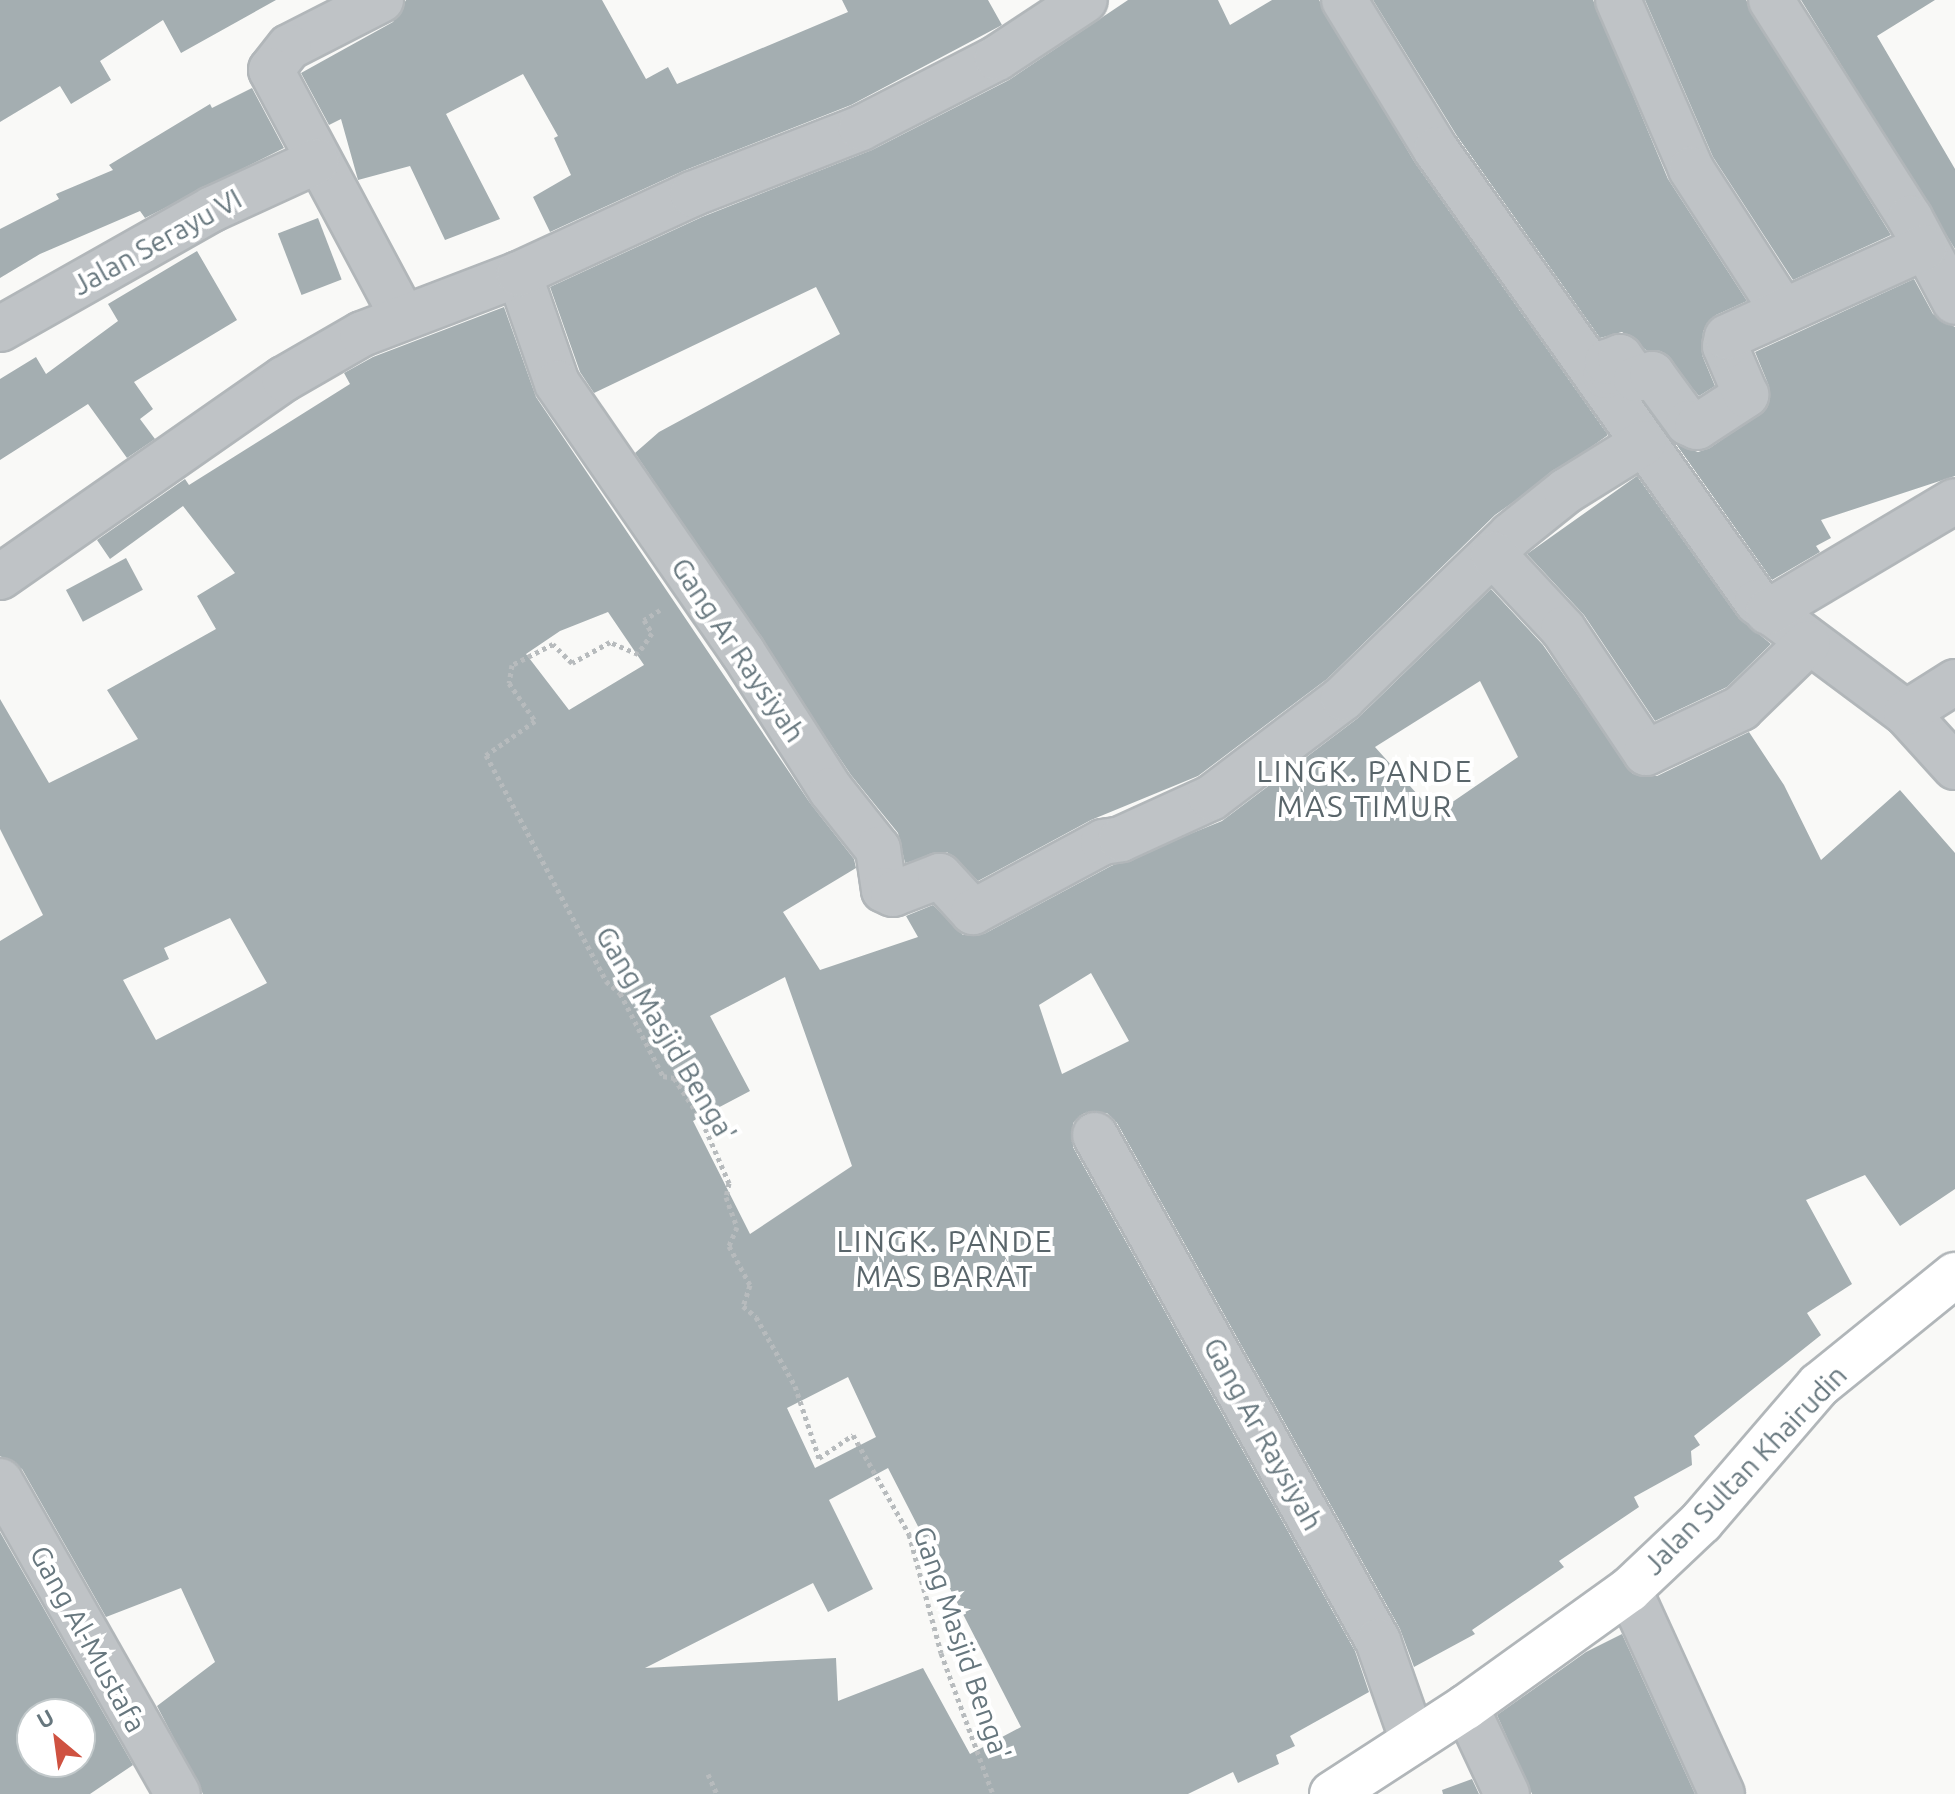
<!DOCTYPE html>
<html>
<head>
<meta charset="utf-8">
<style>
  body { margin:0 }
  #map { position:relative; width:1955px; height:1794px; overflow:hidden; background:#f9f9f7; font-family:Ubuntu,sans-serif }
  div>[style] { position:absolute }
  .building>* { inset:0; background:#a4aeb1; transform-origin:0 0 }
  .path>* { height:5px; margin-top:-2.5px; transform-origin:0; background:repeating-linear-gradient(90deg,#b7bbbd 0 4px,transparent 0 8px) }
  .roads { filter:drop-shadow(2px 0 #b1b6b9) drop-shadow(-2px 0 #b1b6b9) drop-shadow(0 2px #b1b6b9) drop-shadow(0 -2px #b1b6b9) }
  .minor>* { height:44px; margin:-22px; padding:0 22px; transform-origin:22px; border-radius:22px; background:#bfc3c6 }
  .major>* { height:44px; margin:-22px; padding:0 22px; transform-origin:22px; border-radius:22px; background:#fff }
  span { translate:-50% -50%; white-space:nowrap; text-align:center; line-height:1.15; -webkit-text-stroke:8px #fff; paint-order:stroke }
  .street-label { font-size:28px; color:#67777e }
  .neighbourhood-label { font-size:30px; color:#59656a; letter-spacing:2px }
  .north { position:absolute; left:16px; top:1698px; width:80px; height:80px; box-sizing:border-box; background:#fff; border:2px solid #c2c9cb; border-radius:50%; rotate:331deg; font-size:22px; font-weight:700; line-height:32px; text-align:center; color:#67777e }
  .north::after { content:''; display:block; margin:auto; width:28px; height:36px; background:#cf5241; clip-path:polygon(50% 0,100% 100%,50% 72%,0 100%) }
</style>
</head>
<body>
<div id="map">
  <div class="building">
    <i style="clip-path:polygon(0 0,276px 0,181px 53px,163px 20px,100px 61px,111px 80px,71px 104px,60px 86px,0 122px)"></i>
    <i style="clip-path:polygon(406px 0,602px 0,646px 79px,668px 67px,677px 84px,848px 12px,842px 0,988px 0,1002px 25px,851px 105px,683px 171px,550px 232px,533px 197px,571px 175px,554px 138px,558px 136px,523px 74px,446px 114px,500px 219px,445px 240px,410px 166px,358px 180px,341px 119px,329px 125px,301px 73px,393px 22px)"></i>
    <i style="clip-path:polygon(1128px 0,1218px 0,1230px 25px,1272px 0,1319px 0,1415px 163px,1608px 435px,1495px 515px,1327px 679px,1198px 776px,1091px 820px,978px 881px,947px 852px,905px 863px,898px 833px,851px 775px,635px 453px,659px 432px,840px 334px,816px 287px,594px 393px,580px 372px,550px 287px,702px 217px,872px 150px,1009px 80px)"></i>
    <i style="clip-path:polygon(1373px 0,1593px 0,1668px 179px,1747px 301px,1716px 315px,1703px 331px,1702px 355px,1715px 386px,1699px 396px,1661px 351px,1646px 350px,1622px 332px,1600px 338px,1457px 136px)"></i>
    <i style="clip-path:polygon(1645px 0,1746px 0,1891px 235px,1793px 280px,1713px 157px)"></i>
    <i style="clip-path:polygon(1801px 0,1935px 0,1877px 36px,1955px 169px,1955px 249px)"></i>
    <i style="clip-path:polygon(252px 88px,284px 148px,145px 218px,140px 211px,40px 254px,0 278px,0 229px,59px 199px,56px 194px,113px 170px,109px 165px,210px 104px,212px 108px)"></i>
    <i style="left:318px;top:218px;width:66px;height:43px;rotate:69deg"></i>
    <i style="clip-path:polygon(197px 251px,237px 320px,134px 382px,153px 409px,140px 419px,155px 439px,127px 458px,88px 404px,0 460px,0 379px,36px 357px,46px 374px,118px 321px,108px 304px)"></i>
    <i style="clip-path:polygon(1914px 279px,1933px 314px,1955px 327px,1955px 476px,1821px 520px,1831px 538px,1816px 546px,1820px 552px,1772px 580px,1676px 444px,1698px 452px,1710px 448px,1767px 408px,1769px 386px,1755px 352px)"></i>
    <i style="clip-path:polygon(evenodd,504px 307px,536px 397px,810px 803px,854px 859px,856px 868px,783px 912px,820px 970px,918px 937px,906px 916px,933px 905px,963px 935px,984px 934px,1111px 866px,1222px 821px,1358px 718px,1491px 589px,1543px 645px,1633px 774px,1657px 776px,1749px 732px,1784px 785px,1821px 860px,1900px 790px,1955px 853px,1955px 1189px,1900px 1226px,1865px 1175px,1806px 1200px,1852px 1284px,1807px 1313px,1821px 1335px,1694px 1436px,1700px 1445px,1691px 1451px,1692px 1465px,1634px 1497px,1639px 1507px,1559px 1561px,1564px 1567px,1472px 1630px,1475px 1634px,1414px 1667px,1400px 1629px,1117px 1123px,1107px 1113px,1084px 1113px,1073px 1123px,1073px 1147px,1355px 1651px,1369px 1692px,1290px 1736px,1295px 1746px,1276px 1755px,1279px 1764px,1238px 1783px,1233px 1772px,1188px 1794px,203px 1794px,157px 1706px,215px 1662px,181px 1588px,106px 1617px,22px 1469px,0 1456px,0 941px,43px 915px,0 829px,0 699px,49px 783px,138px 739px,107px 690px,216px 629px,197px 596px,235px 573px,183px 506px,110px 559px,97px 540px,185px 479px,189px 485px,350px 384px,344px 373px,373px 357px,504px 307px,608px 612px,644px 665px,569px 710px,526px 654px,560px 631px,608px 612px,504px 307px,1480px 681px,1518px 757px,1435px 814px,1375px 747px,1480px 681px,504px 307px,230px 918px,267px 983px,156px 1040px,123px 980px,169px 959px,164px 948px,230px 918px,504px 307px,1091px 973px,1129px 1041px,1062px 1074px,1039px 1005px,1091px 973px,504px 307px,785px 977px,852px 1166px,750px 1234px,693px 1121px,750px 1091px,710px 1016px,785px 977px,504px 307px,848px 1377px,876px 1437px,815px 1468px,787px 1408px,848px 1377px,504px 307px,888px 1468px,926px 1542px,931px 1539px,945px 1579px,1021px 1727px,970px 1754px,923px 1668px,838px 1701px,836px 1658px,645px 1668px,813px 1583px,828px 1612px,873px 1589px,829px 1500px,888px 1468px)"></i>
    <i style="clip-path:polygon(1637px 476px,1737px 616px,1771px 644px,1727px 687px,1655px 721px,1584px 615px,1527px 554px)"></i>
    <i style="left:126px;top:558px;width:36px;height:68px;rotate:62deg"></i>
    <i style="clip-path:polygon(evenodd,0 1532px,133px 1765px,90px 1794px,0 1794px,0 1532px,32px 1714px,80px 1714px,80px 1762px,32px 1762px,32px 1714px)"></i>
    <i style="clip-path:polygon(1622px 1634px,1695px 1794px,1532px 1794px,1497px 1715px,1586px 1652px)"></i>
    <i style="clip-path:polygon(1472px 1779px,1479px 1794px,1443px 1794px,1442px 1790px)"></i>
  </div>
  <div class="path">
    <i style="left:660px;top:610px;width:19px;rotate:148deg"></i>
    <i style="left:644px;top:620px;width:15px;rotate:58deg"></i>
    <i style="left:652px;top:633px;width:25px;rotate:124deg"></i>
    <i style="left:638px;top:654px;width:30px;rotate:-157deg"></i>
    <i style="left:610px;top:642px;width:43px;rotate:151.1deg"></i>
    <i style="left:572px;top:663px;width:27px;rotate:-135deg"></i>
    <i style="left:553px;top:644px;width:46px;rotate:152.9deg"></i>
    <i style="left:512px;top:665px;width:18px;rotate:99deg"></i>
    <i style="left:509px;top:683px;width:46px;rotate:55.6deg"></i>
    <i style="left:535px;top:721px;width:60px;rotate:145.2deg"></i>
    <i style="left:486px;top:755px;width:256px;rotate:62deg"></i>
    <i style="left:606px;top:981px;width:18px;rotate:41deg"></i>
    <i style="left:620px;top:993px;width:93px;rotate:62.6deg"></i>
    <i style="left:663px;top:1076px;width:11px;rotate:10deg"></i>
    <i style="left:674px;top:1078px;width:51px;rotate:56.9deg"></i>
    <i style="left:702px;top:1121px;width:68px;rotate:66.5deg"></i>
    <i style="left:729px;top:1183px;width:14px;rotate:102deg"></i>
    <i style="left:726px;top:1197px;width:32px;rotate:70deg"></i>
    <i style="left:737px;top:1227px;width:21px;rotate:113deg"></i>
    <i style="left:729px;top:1246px;width:44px;rotate:61.7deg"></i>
    <i style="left:750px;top:1285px;width:22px;rotate:108deg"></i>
    <i style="left:743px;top:1306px;width:17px;rotate:40deg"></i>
    <i style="left:756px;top:1317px;width:79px;rotate:60.5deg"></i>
    <i style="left:795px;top:1386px;width:76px;rotate:71.6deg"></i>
    <i style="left:819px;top:1458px;width:41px;rotate:-34.1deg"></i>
    <i style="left:853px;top:1435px;width:114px;rotate:60.5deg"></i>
    <i style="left:909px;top:1534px;width:123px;rotate:74.9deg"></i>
    <i style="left:941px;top:1653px;width:150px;rotate:69.8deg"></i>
    <i style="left:708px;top:1774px;width:22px;rotate:66deg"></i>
  </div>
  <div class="roads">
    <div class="minor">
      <i style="left:381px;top:0;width:103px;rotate:152.9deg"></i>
      <i style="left:289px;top:47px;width:29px;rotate:128deg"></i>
      <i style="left:271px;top:70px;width:278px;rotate:61.9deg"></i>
      <i style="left:1344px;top:0;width:176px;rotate:58.5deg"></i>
      <i style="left:1436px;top:150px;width:554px;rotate:54.62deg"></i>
      <i style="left:1757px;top:602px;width:186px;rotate:36.7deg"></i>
      <i style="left:1906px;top:713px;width:73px;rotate:47.8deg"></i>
      <i style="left:1618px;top:0;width:184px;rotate:66.6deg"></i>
      <i style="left:1691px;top:169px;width:169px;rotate:57.1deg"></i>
      <i style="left:1771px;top:0;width:259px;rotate:57.5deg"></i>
      <i style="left:1910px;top:218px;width:95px;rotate:61.8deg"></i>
      <i style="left:519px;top:274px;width:115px;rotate:70.8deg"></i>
      <i style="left:557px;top:383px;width:326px;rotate:55.4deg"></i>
      <i style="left:742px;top:651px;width:165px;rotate:57.4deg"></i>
      <i style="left:831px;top:790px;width:75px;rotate:51.5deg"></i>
      <i style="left:878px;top:849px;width:41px;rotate:81.7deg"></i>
      <i style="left:884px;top:890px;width:10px;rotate:24deg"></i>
      <i style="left:893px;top:894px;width:50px;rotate:-21deg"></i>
      <i style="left:940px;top:876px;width:49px;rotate:47.5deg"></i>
      <i style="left:973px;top:912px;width:148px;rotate:-28.3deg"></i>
      <i style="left:1103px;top:842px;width:18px;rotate:-9deg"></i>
      <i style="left:1121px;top:839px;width:99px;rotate:-24.5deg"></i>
      <i style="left:1211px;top:798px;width:166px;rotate:-37.1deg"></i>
      <i style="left:1343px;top:698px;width:234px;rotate:-44.1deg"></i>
      <i style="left:1511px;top:535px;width:70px;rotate:-38.7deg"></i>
      <i style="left:1566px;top:491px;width:91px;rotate:-31.9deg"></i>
      <i style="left:0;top:329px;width:244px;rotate:-29.5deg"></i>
      <i style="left:212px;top:209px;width:115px;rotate:-24.6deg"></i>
      <i style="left:1605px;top:376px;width:7px;rotate:-34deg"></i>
      <i style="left:1611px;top:372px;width:11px;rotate:-112deg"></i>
      <i style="left:1607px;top:362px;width:14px;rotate:-21deg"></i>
      <i style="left:1620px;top:357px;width:27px;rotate:54deg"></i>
      <i style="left:1636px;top:379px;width:17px;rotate:-17deg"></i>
      <i style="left:1652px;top:374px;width:61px;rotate:53.7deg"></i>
      <i style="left:1688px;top:423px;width:10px;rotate:24deg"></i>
      <i style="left:1697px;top:427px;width:59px;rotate:-33.1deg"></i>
      <i style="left:1746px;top:395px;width:53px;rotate:-113.2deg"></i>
      <i style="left:1725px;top:346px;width:9px;rotate:-77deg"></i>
      <i style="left:1727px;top:337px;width:217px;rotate:-24.4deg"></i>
      <i style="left:1493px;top:554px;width:103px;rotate:47deg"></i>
      <i style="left:1563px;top:629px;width:149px;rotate:56.2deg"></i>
      <i style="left:1646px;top:753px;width:105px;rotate:-25.3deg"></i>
      <i style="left:1741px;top:708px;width:93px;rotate:-44.1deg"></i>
      <i style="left:0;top:577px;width:346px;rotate:-34.9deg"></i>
      <i style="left:284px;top:379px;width:90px;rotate:-30deg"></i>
      <i style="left:362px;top:334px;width:168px;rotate:-20.9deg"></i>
      <i style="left:519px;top:274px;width:191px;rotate:-24.8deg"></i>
      <i style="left:692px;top:194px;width:181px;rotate:-21.3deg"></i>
      <i style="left:861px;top:128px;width:153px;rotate:-27.2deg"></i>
      <i style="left:997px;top:58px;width:105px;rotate:-33.4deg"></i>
      <i style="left:1768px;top:612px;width:217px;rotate:-30.7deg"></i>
      <i style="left:1906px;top:713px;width:58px;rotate:-32.3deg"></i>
      <i style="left:1095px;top:1135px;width:580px;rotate:60.78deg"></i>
      <i style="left:1378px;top:1641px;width:106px;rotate:70.7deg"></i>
      <i style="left:0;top:1481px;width:360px;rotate:60.4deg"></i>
      <i style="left:1629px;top:1590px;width:224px;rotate:65.5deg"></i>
      <i style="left:1466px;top:1707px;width:96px;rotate:64.8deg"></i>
    </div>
    <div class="major">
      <i style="left:1332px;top:1794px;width:160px;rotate:-33deg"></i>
      <i style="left:1466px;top:1707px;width:201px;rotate:-35.7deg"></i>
      <i style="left:1629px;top:1590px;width:99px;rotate:-43.4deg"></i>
      <i style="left:1701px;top:1522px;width:181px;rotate:-49.3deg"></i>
      <i style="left:1819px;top:1385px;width:175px;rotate:-39deg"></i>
    </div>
  </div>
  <div class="street-label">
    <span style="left:157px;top:242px;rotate:-29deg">Jalan Serayu VI</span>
    <span style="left:738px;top:650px;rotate:56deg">Gang Ar Raysiyah</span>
    <span style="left:666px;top:1034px;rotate:59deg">Gang Masjid Benga'</span>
    <span style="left:1263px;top:1434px;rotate:61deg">Gang Ar Raysiyah</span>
    <span style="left:1745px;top:1470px;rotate:-46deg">Jalan Sultan Khairudin</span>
    <span style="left:88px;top:1639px;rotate:61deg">Gang Al-Mustafa</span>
    <span style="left:962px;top:1643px;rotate:71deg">Gang Masjid Benga'</span>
  </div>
  <div class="neighbourhood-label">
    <span style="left:1365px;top:788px">LINGK. PANDE<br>MAS TIMUR</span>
    <span style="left:945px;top:1258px">LINGK. PANDE<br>MAS BARAT</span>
  </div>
  <div class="north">U</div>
</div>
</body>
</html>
